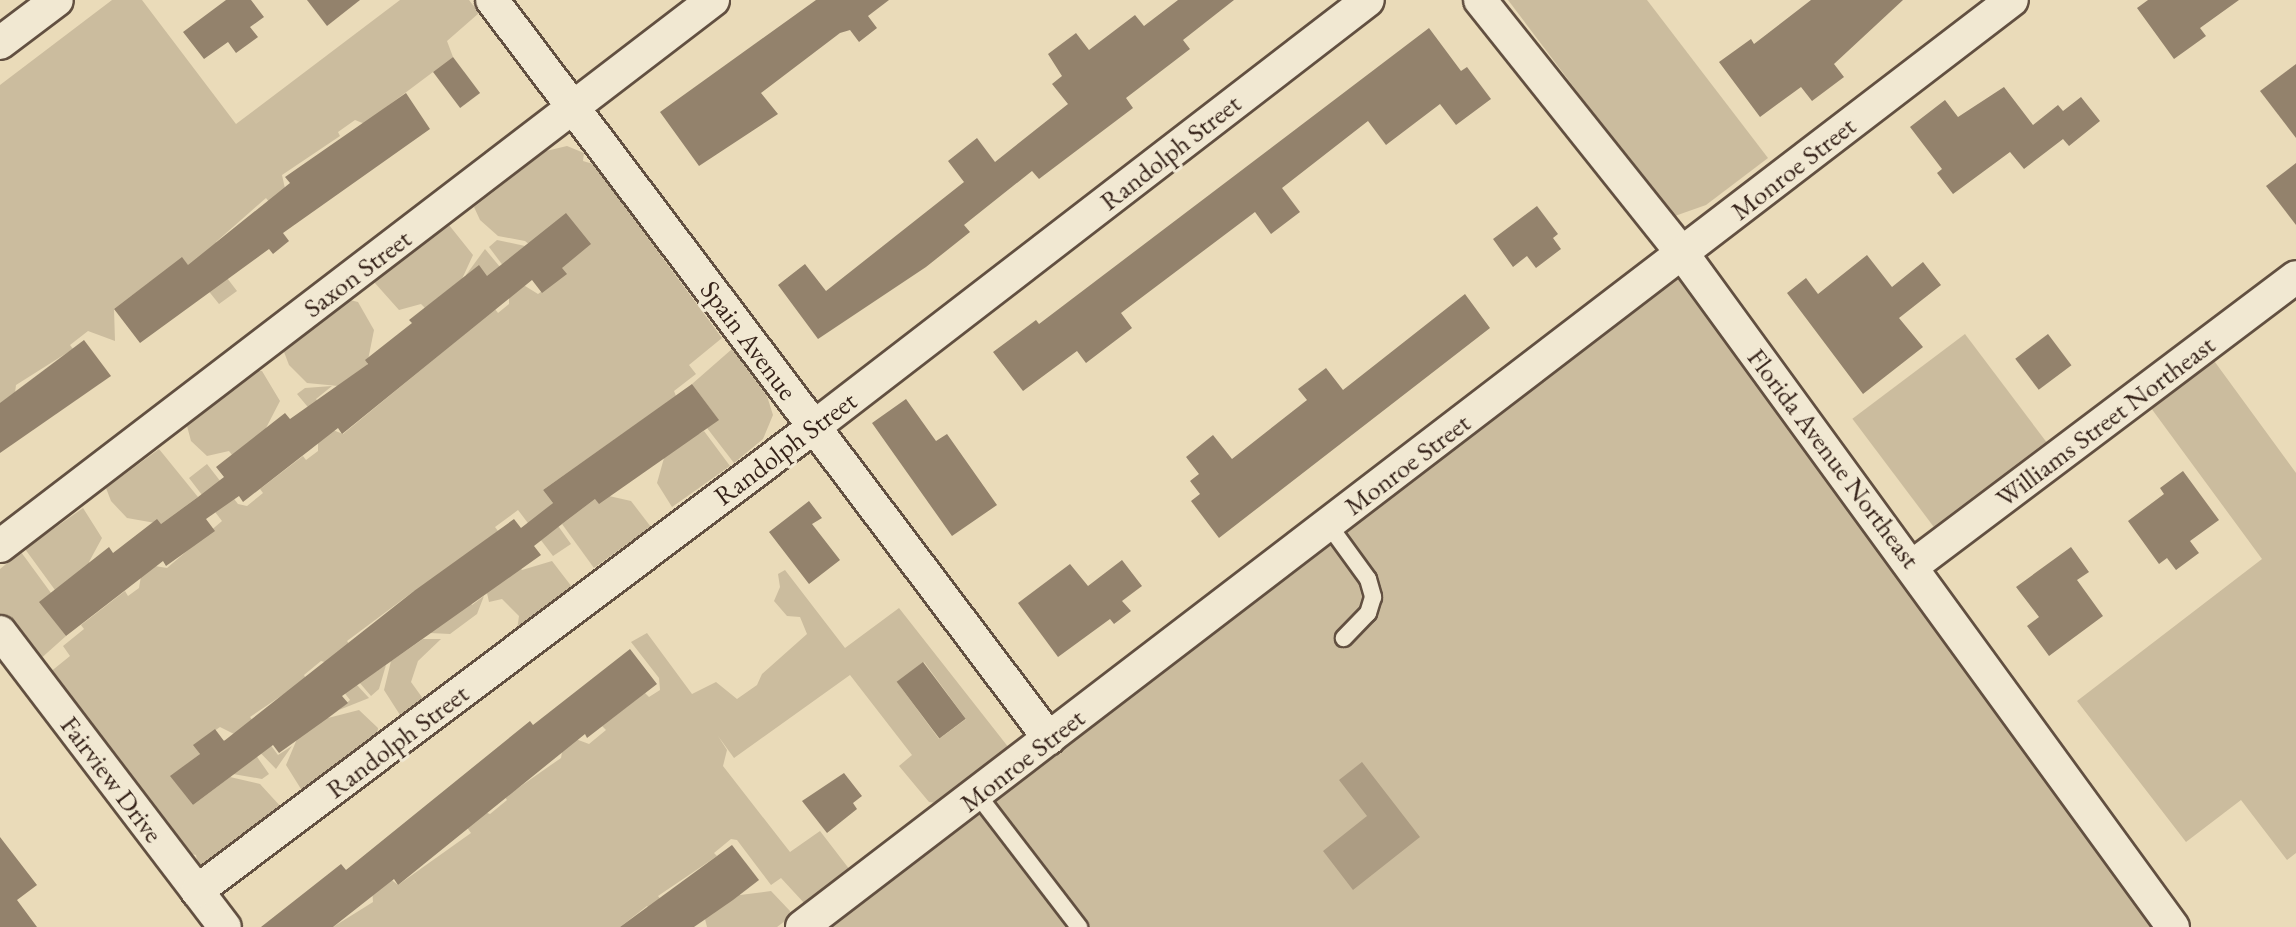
<!DOCTYPE html>
<html>
<head>
<meta charset="utf-8">
<style>
  body { margin:0 }
  #map { position:relative; width:2296px; height:927px; overflow:hidden; background:#eadbb9; font-family:"EB Garamond",serif }
  div>[style] { position:absolute }
  .green>* { inset:0; background:#cbbc9e; transform-origin:0 0 }
  .water>* { inset:0; background:#ac9c83 }
  .building>* { inset:0; background:#93826c; transform-origin:0 0 }
  .roads { filter:drop-shadow(2px 0 #625041) drop-shadow(-2px 0 #625041) drop-shadow(0 2px #625041) drop-shadow(0 -2px #625041) }
  .service>* { height:16px; margin:-8px; padding:0 8px; transform-origin:8px; border-radius:8px; background:#f1e8d2 }
  .minor>* { height:32px; margin:-16px; padding:0 16px; transform-origin:16px; border-radius:16px; background:#f1e8d2 }
  span { translate:-50% -50%; white-space:nowrap; text-align:center; line-height:1.15; -webkit-text-stroke:6px #f1e8d2; paint-order:stroke }
  .street-label { font-size:27px; color:#352219 }
</style>
</head>
<body>
<div id="map">
  <div class="green">
    <i style="clip-path:polygon(112px 0,142px 0,236px 124px,400px 0,469px 0,479px 13px,447px 41px,453px 57px,385px 108px,380px 130px,355px 120px,338px 132px,340px 136px,282px 175px,290px 211px,275px 209px,266px 198px,216px 242px,223px 253px,214px 261px,237px 291px,219px 304px,182px 258px,114px 309px,115px 341px,88px 331px,70px 345px,73px 349px,16px 385px,13px 409px,0 410px,0 85px)"></i>
    <i style="clip-path:polygon(1508px 0,1647px 0,1768px 158px,1706px 205px,1672px 217px)"></i>
    <i style="clip-path:polygon(567px 146px,584px 153px,583px 161px,593px 164px,722px 338px,689px 365px,696px 374px,674px 391px,676px 396px,543px 490px,553px 503px,546px 509px,571px 544px,553px 556px,518px 510px,495px 527px,498px 531px,446px 570px,472px 605px,484px 596px,477px 614px,450px 634px,430px 633px,414px 591px,347px 641px,372px 674px,386px 665px,379px 689px,371px 696px,347px 668px,321px 661px,304px 675px,306px 679px,250px 717px,278px 755px,292px 746px,276px 769px,250px 742px,220px 727px,194px 745px,200px 754px,171px 776px,193px 805px,230px 777px,260px 784px,282px 808px,212px 863px,198px 867px,196px 855px,180px 852px,49px 673px,70px 656px,63px 646px,84px 629px,81px 625px,125px 591px,128px 596px,139px 588px,143px 564px,167px 568px,222px 521px,189px 478px,207px 464px,238px 504px,247px 506px,263px 493px,260px 489px,303px 456px,306px 460px,318px 451px,318px 424px,343px 434px,495px 309px,498px 313px,509px 304px,509px 276px,538px 294px,566px 274px,525px 241px,498px 236px,480px 220px,474px 207px,546px 151px)"></i>
    <i style="clip-path:polygon(449px 225px,473px 255px,462px 279px,425px 308px,421px 304px,399px 310px,374px 282px)"></i>
    <i style="clip-path:polygon(497px 240px,525px 246px,507px 271px,489px 247px)"></i>
    <i style="clip-path:polygon(485px 249px,505px 273px,506px 300px,466px 275px)"></i>
    <i style="clip-path:polygon(1682px 253px,2174px 927px,802px 927px)"></i>
    <i style="clip-path:polygon(350px 300px,358px 302px,374px 330px,367px 365px,338px 386px,307px 383px,289px 365px,284px 352px)"></i>
    <i style="left:1965px;top:334px;width:135px;height:141px;rotate:53deg"></i>
    <i style="clip-path:polygon(732px 349px,767px 396px,773px 415px,763px 439px,734px 463px,707px 428px,718px 419px,692px 384px)"></i>
    <i style="clip-path:polygon(2212px 358px,2296px 473px,2296px 853px,2287px 860px,2241px 800px,2186px 842px,2077px 701px,2262px 559px,2151px 408px)"></i>
    <i style="clip-path:polygon(257px 371px,262px 371px,280px 401px,266px 428px,269px 433px,232px 455px,229px 451px,207px 456px,191px 441px,187px 426px)"></i>
    <i style="clip-path:polygon(332px 386px,316px 399px,335px 425px,317px 418px,297px 394px,305px 388px)"></i>
    <i style="clip-path:polygon(694px 428px,699px 434px,704px 431px,730px 466px,672px 507px,657px 483px,664px 458px)"></i>
    <i style="clip-path:polygon(159px 449px,198px 497px,161px 524px,127px 518px,111px 501px,106px 488px)"></i>
    <i style="clip-path:polygon(609px 496px,631px 501px,651px 527px,594px 568px,562px 524px,595px 499px)"></i>
    <i style="clip-path:polygon(83px 508px,102px 538px,89px 562px,92px 567px,55px 590px,25px 549px)"></i>
    <i style="clip-path:polygon(21px 552px,51px 593px,40px 602px,66px 636px,38px 661px,0 614px,0 569px)"></i>
    <i style="clip-path:polygon(552px 561px,572px 587px,517px 630px,519px 616px,502px 599px,489px 602px,487px 593px,517px 564px,522px 570px)"></i>
    <i style="clip-path:polygon(evenodd,785px 570px,845px 648px,899px 608px,1009px 748px,936px 803px,929px 802px,899px 766px,912px 755px,850px 675px,734px 758px,718px 736px,727px 750px,723px 766px,790px 852px,820px 831px,850px 870px,805px 904px,781px 878px,771px 885px,737px 840px,731px 839px,714px 853px,717px 856px,658px 896px,672px 914px,655px 914px,647px 906px,620px 927px,333px 927px,373px 902px,371px 875px,388px 877px,398px 885px,471px 833px,461px 819px,463px 804px,490px 814px,507px 800px,505px 797px,561px 758px,565px 735px,589px 744px,606px 730px,602px 726px,645px 693px,649px 697px,660px 690px,659px 678px,631px 642px,647px 633px,692px 694px,716px 682px,737px 699px,757px 685px,762px 674px,807px 634px,800px 617px,787px 616px,774px 601px,780px 587px,778px 574px,785px 570px,924px 662px,966px 719px,939px 739px,897px 682px,924px 662px)"></i>
    <i style="clip-path:polygon(423px 639px,441px 639px,418px 661px,411px 682px,424px 700px,400px 715px,384px 690px,391px 661px)"></i>
    <i style="clip-path:polygon(324px 666px,344px 671px,369px 698px,339px 710px,350px 700px)"></i>
    <i style="clip-path:polygon(359px 710px,378px 728px,377px 737px,306px 791px,301px 789px,286px 765px,297px 739px,324px 712px,328px 718px)"></i>
    <i style="clip-path:polygon(223px 740px,248px 744px,269px 774px,262px 779px,233px 774px,243px 767px)"></i>
    <i style="clip-path:polygon(735px 889px,740px 895px,771px 891px,790px 911px,789px 918px,777px 927px,707px 927px,705px 919px)"></i>
  </div>
  <div class="water">
    <i style="clip-path:polygon(1362px 762px,1420px 837px,1353px 890px,1323px 851px,1367px 816px,1339px 780px)"></i>
  </div>
  <div class="building">
    <i style="clip-path:polygon(226px 0,251px 0,264px 17px,250px 27px,258px 37px,236px 53px,228px 42px,204px 59px,183px 32px)"></i>
    <i style="clip-path:polygon(307px 0,360px 0,327px 26px)"></i>
    <i style="clip-path:polygon(816px 0,889px 0,868px 16px,877px 28px,859px 42px,850px 30px,840px 33px,761px 93px,778px 114px,699px 166px,660px 112px)"></i>
    <i style="clip-path:polygon(1178px 0,1234px 0,1183px 40px,1190px 49px,1126px 98px,1133px 108px,1039px 179px,1032px 171px,964px 225px,970px 232px,926px 267px,818px 339px,778px 285px,805px 264px,826px 291px,964px 182px,948px 161px,977px 138px,995px 162px,1068px 104px,1052px 84px,1062px 76px,1048px 54px,1076px 33px,1089px 50px,1135px 15px,1144px 26px)"></i>
    <i style="clip-path:polygon(1811px 0,1903px 0,1834px 64px,1844px 77px,1812px 101px,1801px 87px,1760px 117px,1719px 62px,1751px 39px,1754px 44px)"></i>
    <i style="clip-path:polygon(2148px 0,2239px 0,2200px 28px,2206px 36px,2174px 59px,2137px 8px)"></i>
    <i style="clip-path:polygon(1429px 28px,1461px 71px,1467px 67px,1491px 99px,1456px 125px,1440px 104px,1386px 145px,1368px 121px,1282px 188px,1300px 212px,1271px 234px,1255px 212px,1121px 313px,1132px 328px,1086px 363px,1077px 351px,1023px 391px,993px 352px,1036px 320px,1039px 324px)"></i>
    <i style="left:453px;top:57px;width:45px;height:25px;rotate:53deg"></i>
    <i style="clip-path:polygon(2296px 64px,2296px 138px,2260px 91px)"></i>
    <i style="clip-path:polygon(2004px 87px,2033px 125px,2058px 105px,2063px 111px,2081px 97px,2100px 121px,2069px 146px,2063px 139px,2024px 169px,2010px 152px,1953px 194px,1937px 173px,1942px 169px,1910px 127px,1945px 100px,1958px 117px)"></i>
    <i style="clip-path:polygon(406px 93px,430px 129px,283px 233px,289px 241px,273px 254px,269px 249px,140px 343px,114px 309px,182px 257px,188px 265px,290px 183px,285px 177px)"></i>
    <i style="clip-path:polygon(2296px 163px,2296px 225px,2266px 186px)"></i>
    <i style="clip-path:polygon(1537px 206px,1558px 234px,1553px 238px,1561px 249px,1536px 268px,1527px 256px,1513px 267px,1493px 239px)"></i>
    <i style="clip-path:polygon(566px 213px,591px 244px,562px 268px,567px 274px,542px 293px,532px 280px,342px 434px,338px 428px,243px 502px,239px 496px,206px 519px,215px 531px,166px 566px,163px 561px,66px 636px,39px 602px,109px 547px,113px 553px,157px 519px,161px 524px,198px 497px,224px 477px,216px 467px,285px 413px,290px 419px,368px 364px,365px 360px,412px 323px,409px 320px,479px 265px,487px 276px)"></i>
    <i style="clip-path:polygon(1867px 255px,1892px 287px,1923px 262px,1941px 285px,1899px 318px,1923px 347px,1863px 394px,1787px 293px,1806px 278px,1818px 294px)"></i>
    <i style="clip-path:polygon(1465px 294px,1490px 328px,1219px 538px,1191px 501px,1200px 494px,1190px 481px,1199px 474px,1186px 457px,1213px 435px,1232px 459px,1307px 400px,1298px 389px,1326px 368px,1343px 390px)"></i>
    <i style="left:2048px;top:334px;width:39px;height:41px;rotate:53deg"></i>
    <i style="clip-path:polygon(84px 340px,111px 376px,0 453px,0 403px)"></i>
    <i style="clip-path:polygon(692px 384px,719px 420px,599px 504px,595px 499px,562px 524px,534px 546px,541px 555px,342px 696px,348px 703px,328px 718px,279px 753px,273px 745px,193px 805px,170px 776px,200px 754px,193px 745px,215px 729px,224px 741px,414px 591px,514px 519px,521px 528px,553px 503px,543px 490px)"></i>
    <i style="clip-path:polygon(906px 399px,936px 441px,947px 434px,997px 505px,952px 536px,872px 423px)"></i>
    <i style="clip-path:polygon(2183px 471px,2219px 520px,2190px 541px,2199px 553px,2176px 570px,2167px 558px,2159px 564px,2128px 521px,2164px 494px,2160px 488px)"></i>
    <i style="clip-path:polygon(809px 501px,822px 518px,812px 524px,840px 560px,809px 584px,769px 532px)"></i>
    <i style="clip-path:polygon(2071px 547px,2089px 572px,2077px 580px,2103px 616px,2049px 656px,2027px 626px,2039px 617px,2016px 587px)"></i>
    <i style="clip-path:polygon(1122px 560px,1142px 586px,1122px 601px,1131px 611px,1114px 624px,1110px 619px,1058px 657px,1018px 603px,1070px 564px,1088px 586px)"></i>
    <i style="clip-path:polygon(630px 649px,657px 684px,587px 738px,585px 734px,398px 885px,394px 879px,333px 927px,261px 927px,341px 864px,346px 870px,530px 721px,533px 725px)"></i>
    <i style="left:923px;top:662px;width:71px;height:33px;rotate:53deg"></i>
    <i style="clip-path:polygon(844px 773px,862px 796px,853px 803px,857px 809px,827px 833px,802px 801px)"></i>
    <i style="clip-path:polygon(0 837px,37px 885px,17px 900px,37px 927px,0 927px)"></i>
    <i style="clip-path:polygon(732px 845px,759px 880px,733px 900px,694px 927px,620px 927px)"></i>
  </div>
  <div class="roads">
    <div class="service">
      <i style="left:1328px;top:524px;width:68px;rotate:54deg"></i>
      <i style="left:1368px;top:579px;width:19px;rotate:74deg"></i>
      <i style="left:1373px;top:597px;width:17px;rotate:107deg"></i>
      <i style="left:1368px;top:613px;width:35px;rotate:134deg"></i>
      <i style="left:977px;top:794px;width:168px;rotate:52.5deg"></i>
    </div>
    <div class="minor">
      <i style="left:492px;top:0;width:925px;rotate:52.96deg"></i>
      <i style="left:1480px;top:0;width:324px;rotate:51.4deg"></i>
      <i style="left:1682px;top:253px;width:834px;rotate:53.93deg"></i>
      <i style="left:0;top:43px;width:71px;rotate:-37deg"></i>
      <i style="left:0;top:546px;width:898px;rotate:-37.44deg"></i>
      <i style="left:1914px;top:565px;width:478px;rotate:-37deg"></i>
      <i style="left:0;top:632px;width:371px;rotate:52.7deg"></i>
      <i style="left:197px;top:891px;width:772px;rotate:-36.94deg"></i>
      <i style="left:814px;top:427px;width:699px;rotate:-37.62deg"></i>
      <i style="left:802px;top:927px;width:1524px;rotate:-37.46deg"></i>
    </div>
  </div>
  <div class="street-label">
    <span style="left:1170px;top:152px;rotate:-38deg">Randolph Street</span>
    <span style="left:1793px;top:168px;rotate:-38deg">Monroe Street</span>
    <span style="left:357px;top:273px;rotate:-37deg">Saxon Street</span>
    <span style="left:749px;top:340px;rotate:53deg">Spain Avenue</span>
    <span style="left:2105px;top:421px;rotate:-37deg">Williams Street Northeast</span>
    <span style="left:785px;top:448px;rotate:-37deg">Randolph Street</span>
    <span style="left:1834px;top:458px;rotate:53deg">Florida Avenue Northeast</span>
    <span style="left:1407px;top:464px;rotate:-37deg">Monroe Street</span>
    <span style="left:397px;top:741px;rotate:-37deg">Randolph Street</span>
    <span style="left:1022px;top:760px;rotate:-38deg">Monroe Street</span>
    <span style="left:112px;top:779px;rotate:53deg">Fairview Drive</span>
  </div>
</div>
</body>
</html>
